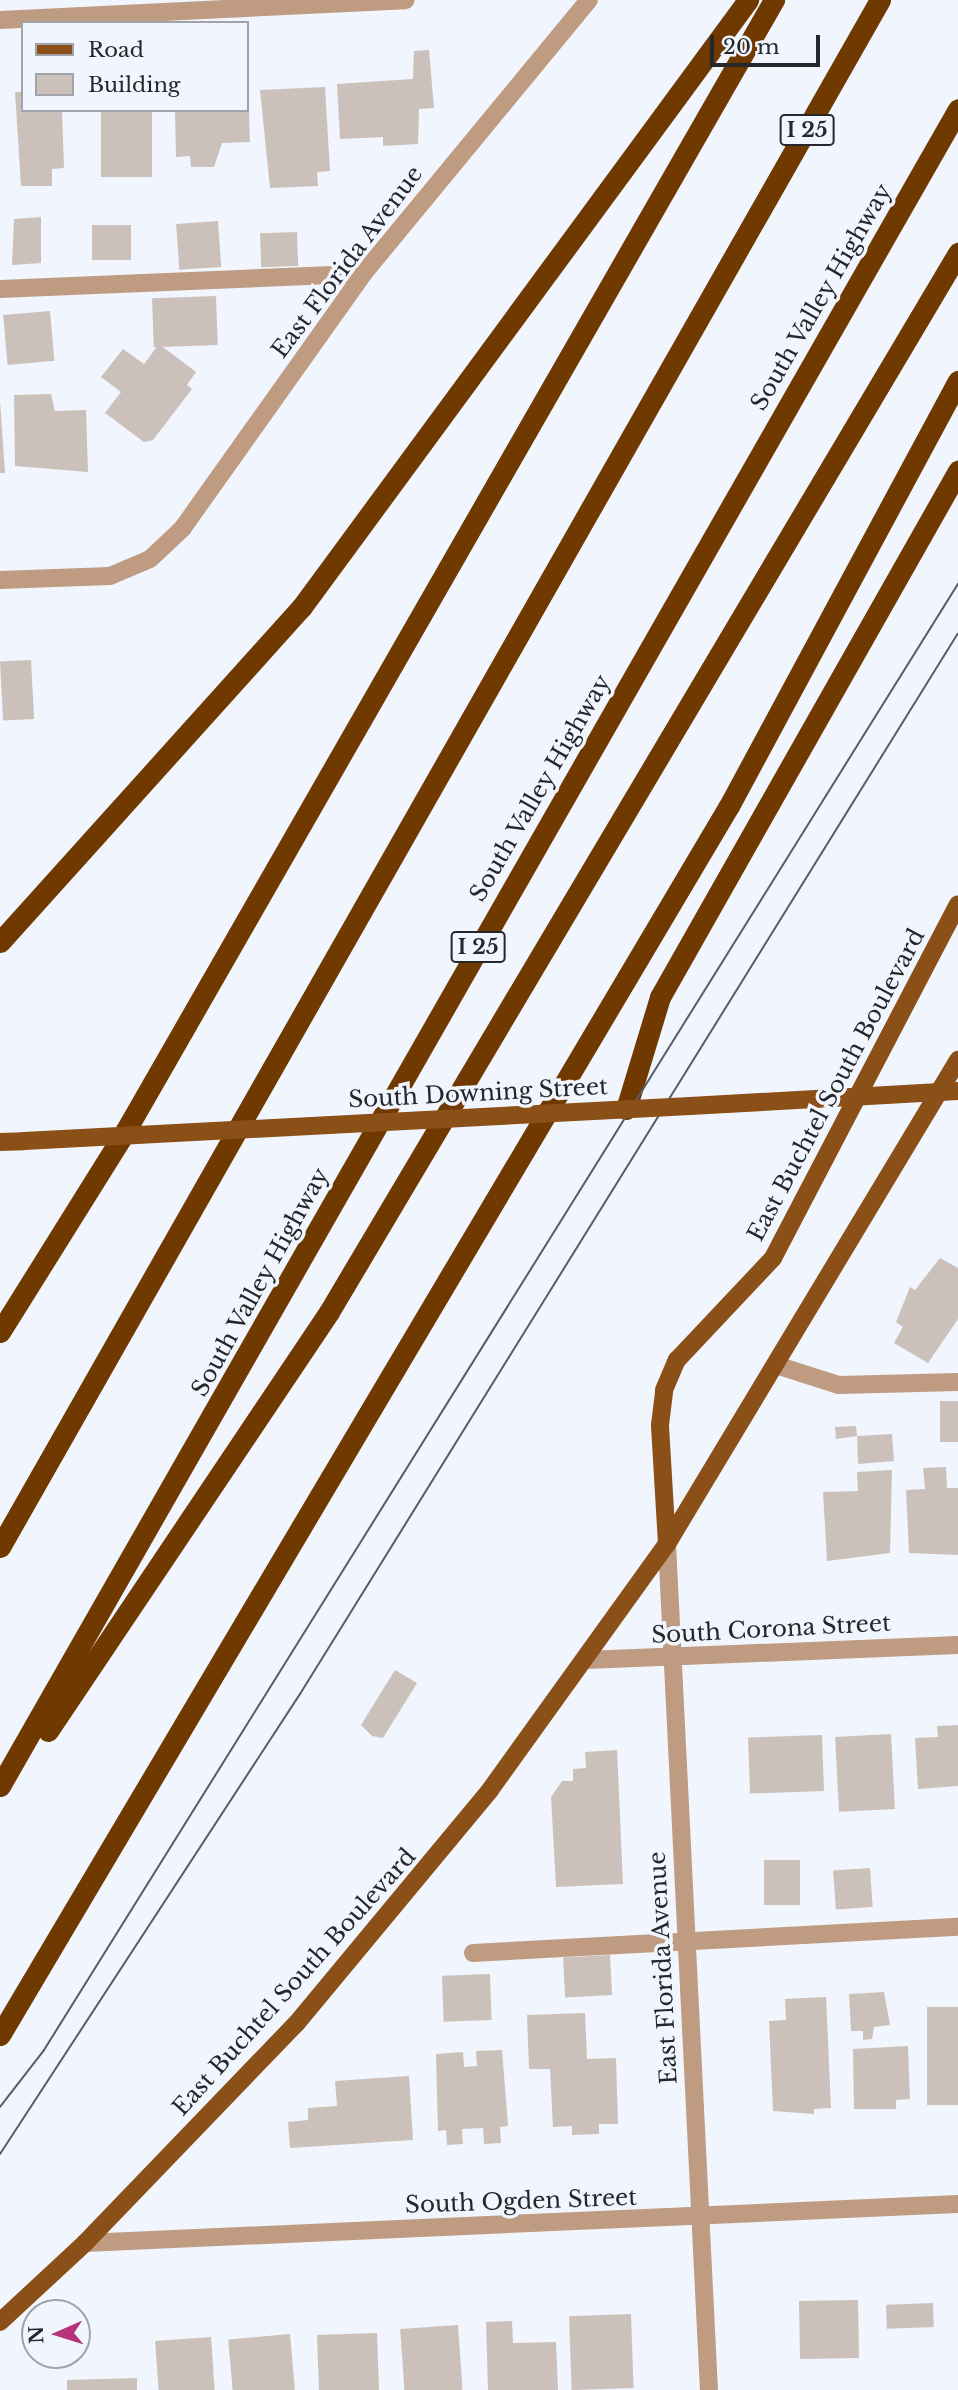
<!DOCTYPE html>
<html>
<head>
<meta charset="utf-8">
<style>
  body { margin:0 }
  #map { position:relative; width:958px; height:2390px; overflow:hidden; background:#f1f5fd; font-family:"Libre Baskerville",serif }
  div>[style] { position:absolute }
  .building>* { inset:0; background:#cbc1ba; transform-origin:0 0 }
  .minor>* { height:18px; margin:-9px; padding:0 9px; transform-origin:9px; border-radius:9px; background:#be9b81 }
  .major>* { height:18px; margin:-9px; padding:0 9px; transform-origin:9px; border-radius:9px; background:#8b5017 }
  .highway>* { height:21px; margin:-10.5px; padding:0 10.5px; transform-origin:10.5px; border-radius:10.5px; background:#6f3900 }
  .tram>* { height:2px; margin:-1px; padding:0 1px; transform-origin:1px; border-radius:1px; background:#5b5d62 }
  .major-bridge>* { height:18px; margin:-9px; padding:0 9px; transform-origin:9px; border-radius:9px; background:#8b5017 }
  span { translate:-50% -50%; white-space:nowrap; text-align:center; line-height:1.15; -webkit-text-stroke:7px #f1f5fd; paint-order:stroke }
  .shield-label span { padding:2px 5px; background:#f1f5fd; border:2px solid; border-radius:5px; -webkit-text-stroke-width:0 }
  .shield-label { font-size:21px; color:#26272b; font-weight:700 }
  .street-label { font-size:23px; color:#26272b }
  .legend { position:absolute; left:21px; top:21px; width:228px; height:91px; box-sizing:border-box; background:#f1f5fd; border:2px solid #a0a3a9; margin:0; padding:9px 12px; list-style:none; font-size:21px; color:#26272b }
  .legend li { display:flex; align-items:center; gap:14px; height:35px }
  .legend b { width:35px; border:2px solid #a0a3a9 }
  .north { position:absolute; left:21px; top:2299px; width:70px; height:70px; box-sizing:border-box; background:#f1f5fd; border:2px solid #a0a3a9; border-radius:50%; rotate:267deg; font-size:19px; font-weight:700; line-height:28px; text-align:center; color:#26272b }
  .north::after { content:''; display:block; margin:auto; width:24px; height:32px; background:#b7347c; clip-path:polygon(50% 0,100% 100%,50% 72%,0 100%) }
  .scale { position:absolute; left:710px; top:35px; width:110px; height:32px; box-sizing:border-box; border:4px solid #26272b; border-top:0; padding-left:9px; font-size:21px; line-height:24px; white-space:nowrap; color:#26272b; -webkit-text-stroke:5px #f1f5fd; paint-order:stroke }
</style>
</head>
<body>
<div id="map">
  <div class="building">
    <i style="clip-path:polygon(429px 50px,434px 108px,419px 109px,418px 144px,383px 146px,383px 137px,340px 139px,337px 84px,413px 79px,414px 51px)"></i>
    <i style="clip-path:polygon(325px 87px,330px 171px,317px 172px,318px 186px,270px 188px,260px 90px)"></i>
    <i style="clip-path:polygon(15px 92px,23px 92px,23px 110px,62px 110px,64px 168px,52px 169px,52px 186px,21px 186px)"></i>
    <i style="left:101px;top:110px;width:51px;height:67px"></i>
    <i style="clip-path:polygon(175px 110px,249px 110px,250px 142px,222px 143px,214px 167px,191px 167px,190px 156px,176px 157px)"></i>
    <i style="clip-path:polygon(41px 217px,41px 263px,12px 265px,14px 219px)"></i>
    <i style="left:218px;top:221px;width:46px;height:42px;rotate:86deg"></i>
    <i style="left:131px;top:225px;width:35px;height:39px;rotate:90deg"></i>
    <i style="left:297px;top:232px;width:34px;height:37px;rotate:88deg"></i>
    <i style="left:216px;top:296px;width:49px;height:64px;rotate:88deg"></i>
    <i style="left:50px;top:311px;width:50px;height:47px;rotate:85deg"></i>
    <i style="clip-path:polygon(159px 344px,196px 372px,187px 385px,192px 389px,153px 440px,144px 442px,105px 413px,121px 392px,101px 377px,123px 349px,144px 364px)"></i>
    <i style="clip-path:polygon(51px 394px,55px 411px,86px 410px,88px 472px,15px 466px,14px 395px)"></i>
    <i style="clip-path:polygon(0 400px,5px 473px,0 473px)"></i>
    <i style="left:31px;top:660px;width:59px;height:31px;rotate:87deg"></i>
    <i style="clip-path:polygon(940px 1258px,958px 1268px,958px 1319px,928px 1363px,894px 1343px,903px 1327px,896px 1322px,910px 1287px,915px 1290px)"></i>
    <i style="left:940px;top:1401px;width:18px;height:41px"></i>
    <i style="clip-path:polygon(856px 1426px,857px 1436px,892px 1434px,894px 1461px,858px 1464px,857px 1436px,836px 1439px,835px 1427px)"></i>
    <i style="clip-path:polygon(946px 1467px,947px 1488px,958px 1488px,958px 1555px,909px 1553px,906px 1490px,925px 1489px,923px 1468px)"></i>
    <i style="clip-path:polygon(892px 1470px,890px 1553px,827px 1561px,823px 1492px,858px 1491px,857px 1472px)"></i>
    <i style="clip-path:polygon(395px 1670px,417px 1683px,383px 1738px,372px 1736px,361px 1725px)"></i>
    <i style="clip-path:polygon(958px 1725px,958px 1786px,918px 1789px,915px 1738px,938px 1737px,937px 1726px)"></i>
    <i style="left:891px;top:1734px;width:75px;height:56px;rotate:87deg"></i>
    <i style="left:822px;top:1735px;width:56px;height:74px;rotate:88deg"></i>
    <i style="clip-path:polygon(617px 1750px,623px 1884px,556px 1887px,551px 1797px,562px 1781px,573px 1781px,573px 1769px,586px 1768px,585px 1752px)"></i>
    <i style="left:764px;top:1860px;width:36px;height:45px"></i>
    <i style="left:870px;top:1868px;width:39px;height:37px;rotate:86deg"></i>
    <i style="left:610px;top:1955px;width:40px;height:47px;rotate:87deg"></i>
    <i style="left:490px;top:1974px;width:46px;height:48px;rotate:88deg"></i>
    <i style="clip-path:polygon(884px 1992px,890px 2025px,874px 2027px,872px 2039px,863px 2040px,863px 2031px,851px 2031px,849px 1994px)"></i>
    <i style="clip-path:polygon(826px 1997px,831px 2108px,814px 2109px,814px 2114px,773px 2111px,769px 2021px,786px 2020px,785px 1999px)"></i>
    <i style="left:958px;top:2007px;width:98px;height:31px;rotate:90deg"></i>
    <i style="clip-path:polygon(585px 2013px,587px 2059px,616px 2058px,618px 2124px,599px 2124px,599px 2134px,572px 2135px,572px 2126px,553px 2127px,550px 2069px,529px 2069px,527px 2015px)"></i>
    <i style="clip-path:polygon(908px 2046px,910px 2099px,896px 2100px,896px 2109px,854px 2109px,853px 2049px)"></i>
    <i style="clip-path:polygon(502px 2050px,508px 2126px,500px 2127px,501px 2143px,484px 2144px,483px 2128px,462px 2129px,463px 2144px,447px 2145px,446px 2130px,438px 2131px,436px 2054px,463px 2052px,464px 2067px,477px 2066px,476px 2051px)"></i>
    <i style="clip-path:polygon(409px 2076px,413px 2140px,290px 2148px,288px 2122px,308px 2120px,308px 2108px,337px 2106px,335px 2081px)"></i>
    <i style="left:858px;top:2300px;width:58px;height:59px;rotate:89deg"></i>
    <i style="left:933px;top:2303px;width:24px;height:47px;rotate:88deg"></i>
    <i style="left:631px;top:2314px;width:74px;height:62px;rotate:88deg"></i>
    <i style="clip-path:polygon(512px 2321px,513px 2343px,556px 2342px,558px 2390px,488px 2390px,486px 2322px)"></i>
    <i style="left:458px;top:2325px;width:65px;height:58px;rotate:86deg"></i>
    <i style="left:377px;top:2333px;width:57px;height:60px;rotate:88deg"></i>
    <i style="left:290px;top:2334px;width:56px;height:62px;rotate:85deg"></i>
    <i style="left:211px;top:2337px;width:53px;height:56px;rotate:86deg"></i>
    <i style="clip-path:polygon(137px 2378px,137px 2390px,67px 2390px,67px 2380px)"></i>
  </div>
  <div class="minor">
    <i style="left:0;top:20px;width:406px;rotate:-2.8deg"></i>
    <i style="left:0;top:289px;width:363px;rotate:-2.4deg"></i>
    <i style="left:0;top:580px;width:110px;rotate:-2.1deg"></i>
    <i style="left:110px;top:576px;width:43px;rotate:-23deg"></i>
    <i style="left:150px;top:559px;width:44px;rotate:-43.2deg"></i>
    <i style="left:182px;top:529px;width:313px;rotate:-54.6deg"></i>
    <i style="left:363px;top:274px;width:355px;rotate:-50.5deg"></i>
    <i style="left:779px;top:1366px;width:63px;rotate:17.6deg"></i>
    <i style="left:839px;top:1385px;width:119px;rotate:-1.4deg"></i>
    <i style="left:667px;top:1544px;width:847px;rotate:87.16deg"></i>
    <i style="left:586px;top:1660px;width:372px;rotate:-2.3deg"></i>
    <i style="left:473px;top:1953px;width:486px;rotate:-3.1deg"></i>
    <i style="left:85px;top:2243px;width:874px;rotate:-2.56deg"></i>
  </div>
  <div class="major">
    <i style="left:690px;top:1106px;width:268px;rotate:-3.2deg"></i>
    <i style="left:0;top:1142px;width:24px;rotate:-2deg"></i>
    <i style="left:667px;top:1544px;width:119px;rotate:-93.4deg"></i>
    <i style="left:660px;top:1425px;width:35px;rotate:-83deg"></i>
    <i style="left:664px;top:1390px;width:33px;rotate:-67deg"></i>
    <i style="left:677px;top:1360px;width:140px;rotate:-46.7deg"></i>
    <i style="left:773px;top:1258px;width:399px;rotate:-62.4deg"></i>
    <i style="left:0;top:2322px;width:116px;rotate:-42.9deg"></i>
    <i style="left:85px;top:2243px;width:304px;rotate:-46.1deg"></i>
    <i style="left:296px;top:2024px;width:304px;rotate:-50.3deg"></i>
    <i style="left:490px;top:1790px;width:303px;rotate:-54.3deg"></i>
    <i style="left:667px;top:1544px;width:565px;rotate:-58.98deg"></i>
  </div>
  <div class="highway">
    <i style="left:0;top:942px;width:450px;rotate:-48deg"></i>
    <i style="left:301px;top:608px;width:755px;rotate:-53.68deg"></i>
    <i style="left:626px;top:1109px;width:117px;rotate:-73.1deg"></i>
    <i style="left:660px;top:997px;width:605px;rotate:-60.47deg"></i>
    <i style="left:0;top:1332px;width:238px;rotate:-58deg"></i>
    <i style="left:126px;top:1130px;width:1303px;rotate:-60.17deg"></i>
    <i style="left:0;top:1547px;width:1780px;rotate:-60.37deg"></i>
    <i style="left:48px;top:1731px;width:505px;rotate:-56.15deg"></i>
    <i style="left:329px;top:1312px;width:1232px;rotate:-59.29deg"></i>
    <i style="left:0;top:1786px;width:1931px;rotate:-60.26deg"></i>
    <i style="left:0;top:2035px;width:1429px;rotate:-59.33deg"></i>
    <i style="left:729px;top:806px;width:483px;rotate:-61.7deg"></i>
  </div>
  <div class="tram">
    <i style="left:0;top:2107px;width:72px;rotate:-52.3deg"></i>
    <i style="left:44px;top:2050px;width:1728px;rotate:-58.06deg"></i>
    <i style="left:0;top:2154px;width:549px;rotate:-56.89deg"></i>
    <i style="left:300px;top:1694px;width:1248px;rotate:-58.19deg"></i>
  </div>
  <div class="major-bridge">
    <i style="left:24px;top:1141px;width:667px;rotate:-3.01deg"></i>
  </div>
  <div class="shield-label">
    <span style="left:807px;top:130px">I 25</span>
    <span style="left:478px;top:947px">I 25</span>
  </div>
  <div class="street-label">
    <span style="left:347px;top:262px;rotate:-53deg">East Florida Avenue</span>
    <span style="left:821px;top:297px;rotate:-60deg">South Valley Highway</span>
    <span style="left:540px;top:788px;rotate:-60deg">South Valley Highway</span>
    <span style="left:836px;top:1085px;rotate:-62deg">East Buchtel South Boulevard</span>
    <span style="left:478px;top:1093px;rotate:-3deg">South Downing Street</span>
    <span style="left:260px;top:1282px;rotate:-61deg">South Valley Highway</span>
    <span style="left:771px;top:1629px;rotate:-3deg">South Corona Street</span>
    <span style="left:663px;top:1968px;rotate:-93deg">East Florida Avenue</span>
    <span style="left:294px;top:1982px;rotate:-48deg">East Buchtel South Boulevard</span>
    <span style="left:521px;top:2201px;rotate:-2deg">South Ogden Street</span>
  </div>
  <ul class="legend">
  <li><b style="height:9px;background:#8b5017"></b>Road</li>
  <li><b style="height:19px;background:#cbc1ba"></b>Building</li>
  </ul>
  <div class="north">N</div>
  <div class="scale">20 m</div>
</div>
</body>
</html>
